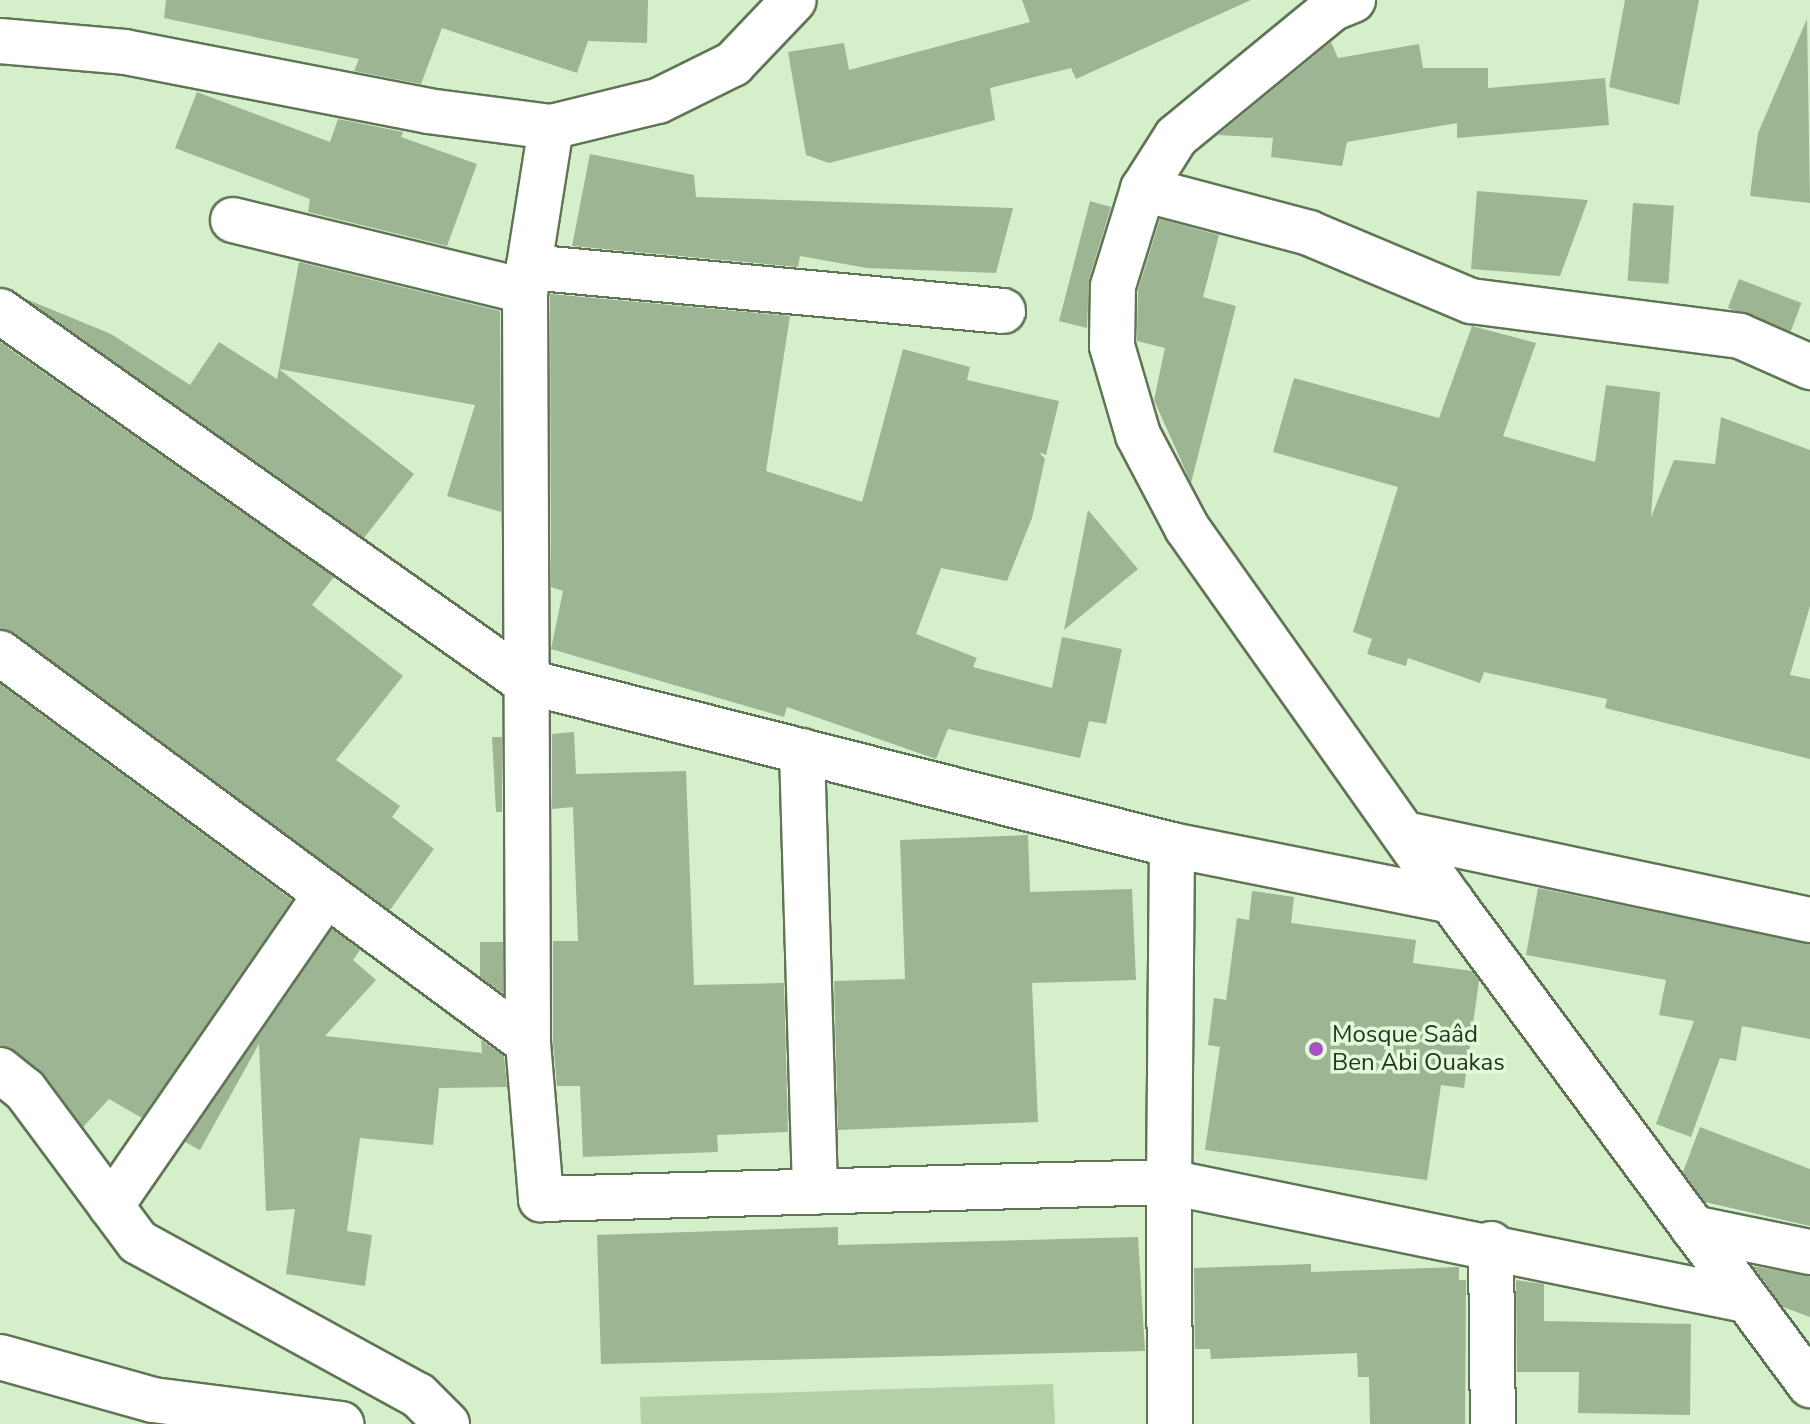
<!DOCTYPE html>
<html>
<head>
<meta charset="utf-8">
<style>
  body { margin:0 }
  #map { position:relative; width:1810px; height:1424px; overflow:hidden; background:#d5efcb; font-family:"Nunito Sans",sans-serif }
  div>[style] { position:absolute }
  .green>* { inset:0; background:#b3d0a7 }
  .building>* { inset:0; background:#9db593; transform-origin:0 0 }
  .roads { filter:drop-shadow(2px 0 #5f7555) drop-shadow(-2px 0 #5f7555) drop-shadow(0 2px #5f7555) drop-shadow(0 -2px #5f7555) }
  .minor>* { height:44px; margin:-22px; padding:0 22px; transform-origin:22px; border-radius:22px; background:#fff }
  .tertiary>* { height:44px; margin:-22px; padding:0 22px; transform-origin:22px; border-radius:22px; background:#fff }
  .dots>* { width:22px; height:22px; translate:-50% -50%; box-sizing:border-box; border:4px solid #e2fcd8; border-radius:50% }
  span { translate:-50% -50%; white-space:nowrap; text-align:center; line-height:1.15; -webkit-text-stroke:7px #e2fcd8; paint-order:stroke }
  .poi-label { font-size:24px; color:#293325 }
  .left { translate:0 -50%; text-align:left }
</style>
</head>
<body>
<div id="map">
  <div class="green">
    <i style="clip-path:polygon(1053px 1384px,1055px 1424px,641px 1424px,640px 1397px)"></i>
  </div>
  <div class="building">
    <i style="clip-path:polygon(166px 0,648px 0,647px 43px,588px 41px,577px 73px,442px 28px,421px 84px,354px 71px,359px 59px,164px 18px)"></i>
    <i style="clip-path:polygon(1022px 0,1251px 0,1076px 79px,1071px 68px,990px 88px,995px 120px,829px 163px,806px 155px,788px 52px,844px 43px,849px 70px,1030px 22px)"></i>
    <i style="clip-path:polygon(1625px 0,1699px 0,1679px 105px,1609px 87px)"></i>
    <i style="clip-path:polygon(1807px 19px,1810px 203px,1750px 196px,1758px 133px)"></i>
    <i style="clip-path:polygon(1331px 42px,1338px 58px,1419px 44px,1423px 68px,1488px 68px,1488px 88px,1605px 78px,1609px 125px,1457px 138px,1457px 123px,1347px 142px,1342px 166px,1271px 157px,1273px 138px,1218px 135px)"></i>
    <i style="clip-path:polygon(197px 92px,330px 142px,338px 119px,403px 132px,401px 137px,477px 164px,447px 246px,308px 212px,310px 199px,175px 148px)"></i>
    <i style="clip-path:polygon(590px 154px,694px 175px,696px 197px,1013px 208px,996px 273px,867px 268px,800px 256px,798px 267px,572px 246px)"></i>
    <i style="clip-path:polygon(1477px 191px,1588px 200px,1560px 276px,1471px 269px)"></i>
    <i style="clip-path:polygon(1090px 201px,1111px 207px,1089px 279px,1087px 328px,1059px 321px)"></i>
    <i style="left:1633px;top:203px;width:41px;height:78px;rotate:4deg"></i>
    <i style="clip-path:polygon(1160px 219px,1219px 235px,1203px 297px,1236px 306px,1191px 483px,1154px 400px,1165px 348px,1137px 341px,1138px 290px)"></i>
    <i style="clip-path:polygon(299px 262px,500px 311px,501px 512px,447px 496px,475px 405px,279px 369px)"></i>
    <i style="left:1739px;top:279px;width:67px;height:31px;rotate:21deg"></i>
    <i style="clip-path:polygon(550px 294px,790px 316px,766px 471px,862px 502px,903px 349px,970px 367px,967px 380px,1059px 401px,1046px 455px,1039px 452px,1045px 459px,1032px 518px,1007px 581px,941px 568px,916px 634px,977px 658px,973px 667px,1052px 688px,1062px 637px,1122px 649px,1106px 724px,1089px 721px,1080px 758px,948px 729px,936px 759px,787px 707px,784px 717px,551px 649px,563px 591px,551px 587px)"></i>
    <i style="clip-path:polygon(26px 299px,111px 334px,190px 385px,219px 342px,277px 379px,279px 369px,414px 474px,364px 538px)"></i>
    <i style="clip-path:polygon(1472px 326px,1536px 343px,1503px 436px,1595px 462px,1606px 385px,1660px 392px,1651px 517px,1674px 460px,1715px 464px,1721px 417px,1810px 450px,1810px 606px,1790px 675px,1810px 679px,1810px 759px,1605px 708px,1607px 699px,1484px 672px,1480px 683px,1408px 658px,1406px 666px,1367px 654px,1372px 639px,1353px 632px,1398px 487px,1273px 452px,1294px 378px,1439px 418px)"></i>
    <i style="clip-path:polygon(0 342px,334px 577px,312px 605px,403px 676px,336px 760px,400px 806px,392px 817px,434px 849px,390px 910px,0 628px)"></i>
    <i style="clip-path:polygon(1088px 510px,1138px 569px,1064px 630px,1075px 576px)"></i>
    <i style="clip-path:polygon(0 684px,292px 900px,142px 1118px,109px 1099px,83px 1127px,41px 1071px,0 1046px)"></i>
    <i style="clip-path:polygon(574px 732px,576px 774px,686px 771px,694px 985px,784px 983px,788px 1132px,717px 1135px,718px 1152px,583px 1157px,580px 1086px,557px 1086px,553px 1042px,553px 941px,578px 941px,573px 807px,552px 809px,552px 734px)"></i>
    <i style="clip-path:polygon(492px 737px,502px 737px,502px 812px,496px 812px)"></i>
    <i style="clip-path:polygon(1028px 835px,1030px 892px,1132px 889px,1136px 980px,1032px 983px,1038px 1122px,838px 1130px,834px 981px,905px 979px,900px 840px)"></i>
    <i style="clip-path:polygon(1538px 888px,1810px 944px,1810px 1039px,1742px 1026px,1736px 1061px,1720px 1058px,1691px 1137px,1656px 1124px,1694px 1021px,1659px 1015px,1666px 980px,1526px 955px)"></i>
    <i style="clip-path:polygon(1252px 891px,1294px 897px,1291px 923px,1416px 940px,1413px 963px,1472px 971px,1479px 981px,1464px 1088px,1441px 1085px,1427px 1180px,1205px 1150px,1220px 1047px,1208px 1045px,1214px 998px,1226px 1000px,1237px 918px,1249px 920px)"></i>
    <i style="clip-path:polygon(332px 929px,360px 950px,353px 960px,376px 980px,325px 1036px,482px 1053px,481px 1040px,504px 1056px,507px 1087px,439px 1088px,433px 1145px,360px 1138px,347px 1231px,372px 1235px,365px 1286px,286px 1274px,295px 1209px,266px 1211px,259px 1044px,200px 1150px,185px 1142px)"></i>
    <i style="clip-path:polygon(480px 942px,503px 942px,503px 993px,480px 977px)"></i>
    <i style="clip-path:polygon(1700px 1127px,1810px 1169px,1810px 1226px,1705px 1202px,1683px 1172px)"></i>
    <i style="clip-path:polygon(838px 1227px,838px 1245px,1138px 1237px,1145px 1351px,601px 1364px,597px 1235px)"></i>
    <i style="clip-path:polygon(1311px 1264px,1311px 1272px,1459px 1267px,1459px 1280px,1466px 1280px,1465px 1424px,1370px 1424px,1369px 1377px,1358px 1377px,1357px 1353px,1211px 1359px,1210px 1349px,1195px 1349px,1194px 1268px)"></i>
    <i style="clip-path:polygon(1753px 1266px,1810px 1276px,1810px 1317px,1783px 1307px)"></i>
    <i style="clip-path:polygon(1516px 1280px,1544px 1284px,1544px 1321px,1691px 1324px,1690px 1415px,1578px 1413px,1579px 1372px,1517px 1372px)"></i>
  </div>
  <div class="roads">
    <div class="minor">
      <i style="left:0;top:41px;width:125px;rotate:5deg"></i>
      <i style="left:125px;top:52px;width:309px;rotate:11deg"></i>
      <i style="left:428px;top:111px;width:124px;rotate:7.4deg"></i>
      <i style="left:551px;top:127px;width:110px;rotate:-13.7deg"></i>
      <i style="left:658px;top:101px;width:84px;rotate:-26.3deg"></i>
      <i style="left:733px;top:64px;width:88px;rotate:-46.4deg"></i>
      <i style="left:551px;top:127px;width:166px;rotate:99deg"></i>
      <i style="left:525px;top:291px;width:752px;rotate:89.77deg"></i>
      <i style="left:528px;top:1043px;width:157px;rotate:85.2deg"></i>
      <i style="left:541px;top:1199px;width:628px;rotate:-1.55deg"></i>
      <i style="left:1169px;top:1182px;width:242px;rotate:89.8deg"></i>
      <i style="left:1143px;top:189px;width:172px;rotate:14.8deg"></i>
      <i style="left:1309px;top:233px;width:176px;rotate:22.8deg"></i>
      <i style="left:1471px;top:301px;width:271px;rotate:7.4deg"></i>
      <i style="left:1740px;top:336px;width:77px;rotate:23.9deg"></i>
      <i style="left:233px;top:220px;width:301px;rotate:13.7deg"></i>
      <i style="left:529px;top:267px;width:476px;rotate:5.3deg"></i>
      <i style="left:0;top:311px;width:641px;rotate:35.23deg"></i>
      <i style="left:524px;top:681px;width:668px;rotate:14.2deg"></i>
      <i style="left:1172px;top:845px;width:285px;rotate:11.3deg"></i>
      <i style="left:0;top:653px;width:656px;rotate:36.45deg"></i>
      <i style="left:802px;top:751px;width:441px;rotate:88.3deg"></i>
      <i style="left:1405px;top:834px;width:414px;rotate:12deg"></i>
      <i style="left:1172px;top:845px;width:337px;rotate:90.5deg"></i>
      <i style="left:1169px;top:1182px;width:588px;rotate:11.58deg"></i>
      <i style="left:0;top:1070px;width:32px;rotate:39deg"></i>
      <i style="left:25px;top:1090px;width:189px;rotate:53.4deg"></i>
      <i style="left:138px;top:1242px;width:319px;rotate:28.7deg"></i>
      <i style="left:418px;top:1395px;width:41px;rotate:45deg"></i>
      <i style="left:111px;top:1206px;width:379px;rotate:-55.4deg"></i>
      <i style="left:1693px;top:1228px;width:119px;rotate:11.6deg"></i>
      <i style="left:1491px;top:1244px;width:180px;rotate:89.4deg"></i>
      <i style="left:0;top:1357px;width:159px;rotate:15.7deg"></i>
      <i style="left:153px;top:1400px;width:190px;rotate:7.3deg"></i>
    </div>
    <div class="tertiary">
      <i style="left:1353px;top:0;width:22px;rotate:158deg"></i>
      <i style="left:1333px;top:8px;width:203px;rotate:140.6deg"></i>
      <i style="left:1176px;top:137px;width:62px;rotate:122.4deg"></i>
      <i style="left:1143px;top:189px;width:102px;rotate:107.2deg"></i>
      <i style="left:1113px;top:286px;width:60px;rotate:91deg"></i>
      <i style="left:1112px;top:346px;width:93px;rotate:73.7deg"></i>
      <i style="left:1138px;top:435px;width:105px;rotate:62.2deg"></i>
      <i style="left:1187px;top:528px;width:457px;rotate:54.7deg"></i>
      <i style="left:1451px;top:901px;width:603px;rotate:53.43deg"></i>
    </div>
  </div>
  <div class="dots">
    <i style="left:1316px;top:1049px;background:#a553c2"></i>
  </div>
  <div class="poi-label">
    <span class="left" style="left:1332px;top:1049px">Mosque Saâd<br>Ben Abi Ouakas</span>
  </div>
</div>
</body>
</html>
